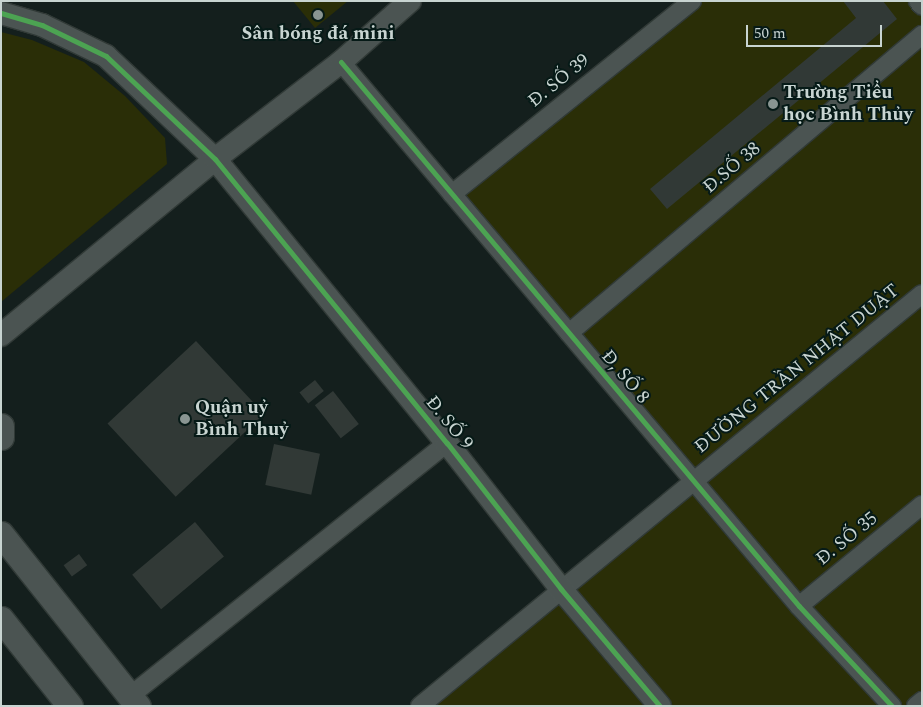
<!DOCTYPE html>
<html>
<head>
<meta charset="utf-8">
<style>
  body { margin:0 }
  #map { position:relative; width:923px; height:707px; overflow:hidden; background:#141f1d; font-family:Spectral,serif }
  div>[style] { position:absolute }
  .green>* { inset:0; background:#2a2e07 }
  .building>* { inset:0; background:#313936; transform-origin:0 0 }
  .roads { filter:drop-shadow(1px 0 #313a37) drop-shadow(-1px 0 #313a37) drop-shadow(0 1px #313a37) drop-shadow(0 -1px #313a37) }
  .minor>* { height:18px; margin:-9px; padding:0 9px; transform-origin:9px; border-radius:9px; background:#4b5452 }
  .tertiary>* { height:22px; margin:-11px; padding:0 11px; transform-origin:11px; border-radius:11px; background:#4b5452 }
  .secondary>* { height:25px; margin:-12.5px; padding:0 12.5px; transform-origin:12.5px; border-radius:12.5px; background:#4b5452 }
  .cycleway>* { height:5px; margin:-2.5px; padding:0 2.5px; transform-origin:2.5px; border-radius:2.5px; background:#4ca352 }
  .dots>* { width:14px; height:14px; translate:-50% -50%; box-sizing:border-box; border:2px solid #061a17; border-radius:50% }
  span { translate:-50% -50%; white-space:nowrap; text-align:center; line-height:1.15; -webkit-text-stroke:4px #061a17; paint-order:stroke }
  .poi-label { font-size:19px; color:#c8d4d1; font-weight:700 }
  .left { translate:0 -50%; text-align:left }
  .street-label { font-size:19px; color:#c8d4d1 }
  .frame { position:absolute; inset:0; border:2px solid #c8d4d1; pointer-events:none }
  .scale { position:absolute; left:746px; top:25px; width:136px; height:22px; box-sizing:border-box; border:2px solid #c8d4d1; border-top:0; padding-left:6px; font-size:15px; line-height:18px; white-space:nowrap; color:#c8d4d1; -webkit-text-stroke:4px #061a17; paint-order:stroke }
</style>
</head>
<body>
<div id="map">
  <div class="green">
    <i style="clip-path:polygon(293px 1px,348px 1px,315px 28px)"></i>
    <i style="clip-path:polygon(702px 1px,922px 1px,922px 26px,636px 275px,922px 31px,922px 701px,916px 706px,420px 706px,693px 482px,461px 195px)"></i>
    <i style="clip-path:polygon(1px 32px,32px 40px,84px 62px,125px 96px,165px 138px,167px 164px,1px 302px)"></i>
  </div>
  <div class="building">
    <i style="clip-path:polygon(843px 1px,883px 1px,897px 19px,667px 209px,650px 189px,856px 18px)"></i>
    <i style="left:196px;top:341px;width:100px;height:121px;rotate:47deg"></i>
    <i style="left:315px;top:380px;width:14px;height:20px;rotate:51deg"></i>
    <i style="left:333px;top:391px;width:42px;height:23px;rotate:52deg"></i>
    <i style="left:274px;top:444px;width:47px;height:42px;rotate:12deg"></i>
    <i style="left:195px;top:522px;width:45px;height:82px;rotate:50deg"></i>
    <i style="left:79px;top:554px;width:14px;height:19px;rotate:54deg"></i>
  </div>
  <div class="roads">
    <div class="minor">
      <i style="left:918px;top:1px;width:6px;rotate:51deg"></i>
      <i style="left:341px;top:62px;width:711px;rotate:49.91deg"></i>
      <i style="left:799px;top:606px;width:137px;rotate:47.1deg"></i>
      <i style="left:452px;top:194px;width:308px;rotate:-38.8deg"></i>
      <i style="left:569px;top:333px;width:462px;rotate:-40.2deg"></i>
      <i style="left:799px;top:606px;width:159px;rotate:-39.4deg"></i>
      <i style="left:130px;top:696px;width:406px;rotate:-38.6deg"></i>
      <i style="left:420px;top:706px;width:649px;rotate:-39.38deg"></i>
      <i style="left:916px;top:706px;width:8px;rotate:-40deg"></i>
    </div>
    <div class="tertiary">
      <i style="left:1px;top:13px;width:43px;rotate:16.3deg"></i>
      <i style="left:42px;top:25px;width:71px;rotate:25.8deg"></i>
      <i style="left:106px;top:56px;width:150px;rotate:43.4deg"></i>
      <i style="left:215px;top:159px;width:367px;rotate:50.8deg"></i>
      <i style="left:447px;top:443px;width:185px;rotate:52deg"></i>
      <i style="left:561px;top:589px;width:153px;rotate:49.8deg"></i>
      <i style="left:1px;top:335px;width:277px;rotate:-39.4deg"></i>
      <i style="left:215px;top:159px;width:159px;rotate:-37.6deg"></i>
      <i style="left:341px;top:62px;width:92px;rotate:-41.5deg"></i>
    </div>
    <div class="secondary">
      <i style="left:1px;top:426px;width:11px;rotate:90deg"></i>
      <i style="left:1px;top:534px;width:220px;rotate:51.5deg"></i>
      <i style="left:1px;top:619px;width:111px;rotate:51.6deg"></i>
    </div>
  </div>
  <div class="cycleway">
    <i style="left:1px;top:13px;width:43px;rotate:16.3deg"></i>
    <i style="left:42px;top:25px;width:71px;rotate:25.8deg"></i>
    <i style="left:106px;top:56px;width:150px;rotate:43.4deg"></i>
    <i style="left:215px;top:159px;width:367px;rotate:50.8deg"></i>
    <i style="left:447px;top:443px;width:185px;rotate:52deg"></i>
    <i style="left:561px;top:589px;width:153px;rotate:49.8deg"></i>
    <i style="left:341px;top:62px;width:711px;rotate:49.91deg"></i>
    <i style="left:799px;top:606px;width:137px;rotate:47.1deg"></i>
  </div>
  <div class="dots">
    <i style="left:318px;top:15px;background:#899592"></i>
    <i style="left:773px;top:104px;background:#899592"></i>
    <i style="left:185px;top:419px;background:#899592"></i>
  </div>
  <div class="poi-label">
    <span style="left:318px;top:34px">Sân bóng đá mini</span>
    <span class="left" style="left:783px;top:104px">Trường Tiểu<br>học Bình Thủy</span>
    <span class="left" style="left:195px;top:419px">Quận uỷ<br>Bình Thuỷ</span>
  </div>
  <div class="street-label">
    <span style="left:559px;top:81px;rotate:-39deg">Đ. SỐ 39</span>
    <span style="left:732px;top:168px;rotate:-40deg">Đ.SỐ 38</span>
    <span style="left:797px;top:369px;rotate:-39deg">ĐƯỜNG TRẦN NHẬT DUẬT</span>
    <span style="left:625px;top:377px;rotate:50deg">Đ, SỐ 8</span>
    <span style="left:449px;top:423px;rotate:51deg">Đ. SỐ 9</span>
    <span style="left:847px;top:539px;rotate:-39deg">Đ. SỐ 35</span>
  </div>
  <div class="frame"></div>
  <div class="scale">50 m</div>
</div>
</body>
</html>
